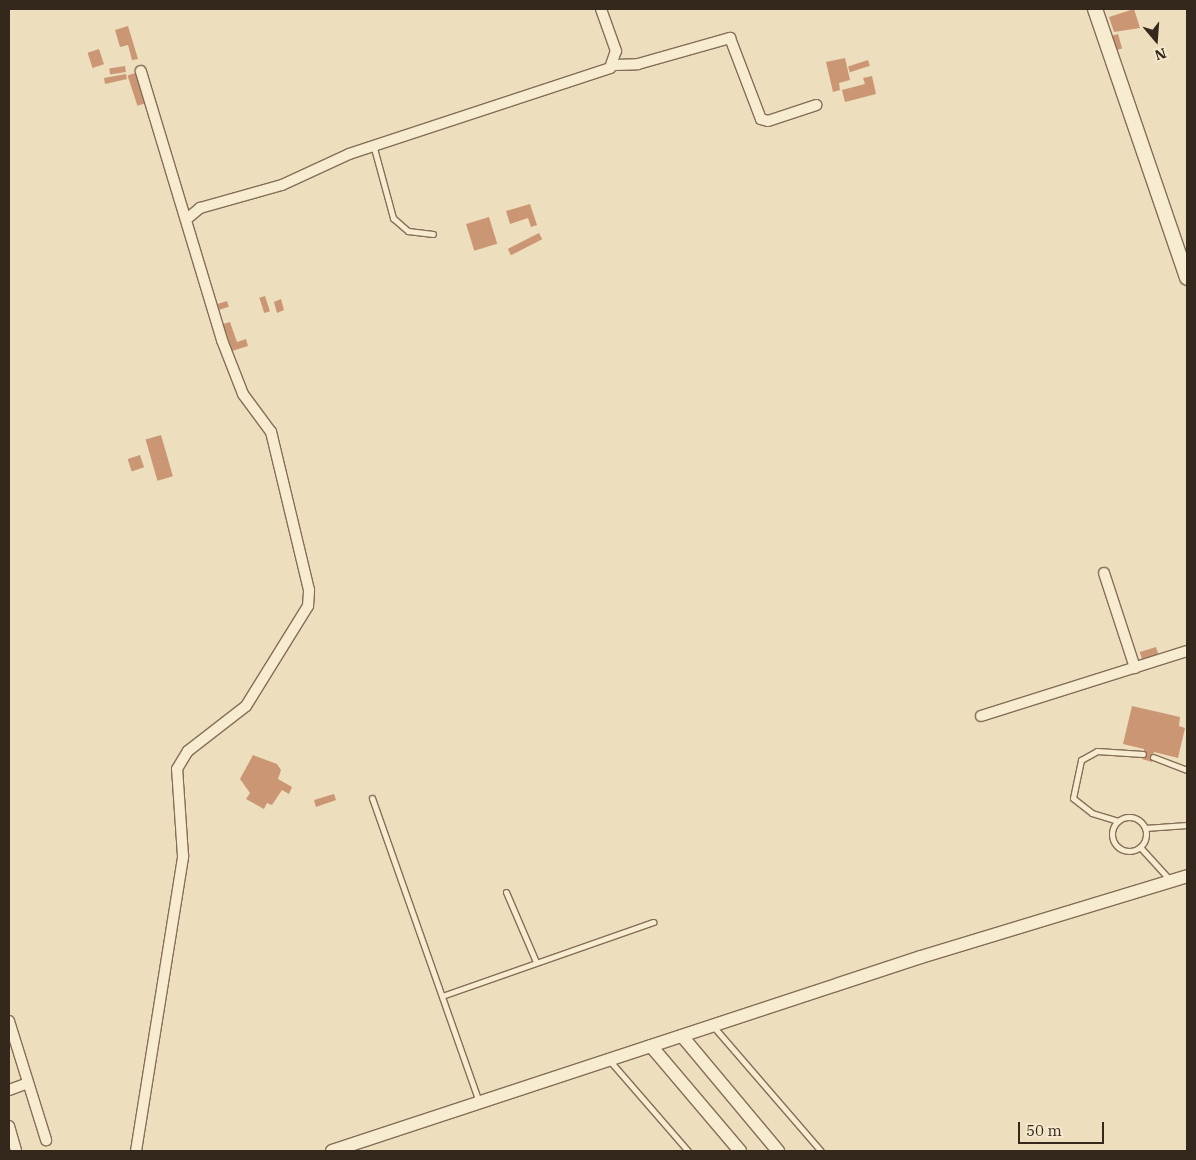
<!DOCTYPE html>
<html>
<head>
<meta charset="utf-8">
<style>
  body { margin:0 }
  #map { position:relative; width:1196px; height:1160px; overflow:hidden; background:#eddebd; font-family:"IBM Plex Serif",serif }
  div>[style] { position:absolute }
  .building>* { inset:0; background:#cb9673; transform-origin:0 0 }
  .roads { filter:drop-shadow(1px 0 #856e57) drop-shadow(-1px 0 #856e57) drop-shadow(0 1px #856e57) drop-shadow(0 -1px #856e57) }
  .service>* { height:5px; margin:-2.5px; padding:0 2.5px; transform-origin:2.5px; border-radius:2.5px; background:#f8ecd0 }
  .service>.ring { margin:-2.5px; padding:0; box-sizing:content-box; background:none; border:5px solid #f8ecd0; border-radius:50% }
  .minor>* { height:10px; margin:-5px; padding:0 5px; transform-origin:5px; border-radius:5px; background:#f8ecd0 }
  .tertiary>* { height:12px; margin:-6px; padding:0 6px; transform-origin:6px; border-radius:6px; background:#f8ecd0 }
  .secondary>* { height:14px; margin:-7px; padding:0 7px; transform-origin:7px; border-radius:7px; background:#f8ecd0 }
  span { translate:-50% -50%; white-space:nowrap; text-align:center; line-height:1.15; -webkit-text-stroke:4px #f5e8cc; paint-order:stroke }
  .frame { position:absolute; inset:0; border:10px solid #34271b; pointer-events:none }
  .north { position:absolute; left:1131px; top:15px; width:50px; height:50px; -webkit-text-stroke:4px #f5e8cc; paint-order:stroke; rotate:162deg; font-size:14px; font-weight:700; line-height:20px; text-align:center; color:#34271b }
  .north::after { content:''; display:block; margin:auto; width:18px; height:22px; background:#34271b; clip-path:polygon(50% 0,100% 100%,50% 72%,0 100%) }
  .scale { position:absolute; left:1018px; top:1122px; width:86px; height:22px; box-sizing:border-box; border:2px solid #34271b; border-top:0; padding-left:6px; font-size:15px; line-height:18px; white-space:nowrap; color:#34271b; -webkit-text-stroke:4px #f5e8cc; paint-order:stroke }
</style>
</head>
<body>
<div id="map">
  <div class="building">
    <i style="clip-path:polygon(1134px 9px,1140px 28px,1114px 32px,1109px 17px)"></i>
    <i style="clip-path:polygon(128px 26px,138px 59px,132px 60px,128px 45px,120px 47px,115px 30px)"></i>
    <i style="left:1118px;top:34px;width:15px;height:8px;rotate:74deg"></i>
    <i style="left:99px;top:49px;width:16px;height:12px;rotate:72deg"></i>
    <i style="clip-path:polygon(845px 58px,850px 80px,839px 83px,840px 90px,833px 92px,826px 62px)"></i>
    <i style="left:868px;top:60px;width:6px;height:21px;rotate:72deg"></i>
    <i style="left:125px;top:66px;width:6px;height:16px;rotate:81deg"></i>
    <i style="left:138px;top:72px;width:32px;height:11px;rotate:72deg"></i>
    <i style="clip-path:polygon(126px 74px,127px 79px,105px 84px,104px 78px)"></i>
    <i style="clip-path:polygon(872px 76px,876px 94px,845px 102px,842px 90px,865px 84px,863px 78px)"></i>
    <i style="clip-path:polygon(530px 204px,537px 225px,531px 227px,528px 218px,510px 224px,506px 211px)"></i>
    <i style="left:489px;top:217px;width:28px;height:24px;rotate:73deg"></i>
    <i style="left:539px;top:233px;width:7px;height:35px;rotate:63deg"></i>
    <i style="left:265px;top:296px;width:16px;height:6px;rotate:72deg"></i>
    <i style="clip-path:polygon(281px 299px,284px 310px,277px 313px,274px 302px)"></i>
    <i style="left:227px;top:301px;width:6px;height:10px;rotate:72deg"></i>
    <i style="clip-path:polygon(230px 322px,237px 342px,246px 339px,248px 346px,232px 351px,223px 324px)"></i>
    <i style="left:161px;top:435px;width:43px;height:16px;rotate:74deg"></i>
    <i style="left:140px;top:455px;width:13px;height:13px;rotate:72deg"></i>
    <i style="left:1156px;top:647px;width:10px;height:17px;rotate:73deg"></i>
    <i style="clip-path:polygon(1132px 706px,1180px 717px,1179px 726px,1185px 728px,1178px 758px,1154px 752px,1152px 762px,1142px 759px,1144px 749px,1123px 744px)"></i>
    <i style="clip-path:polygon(253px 755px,277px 764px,281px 770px,278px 779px,292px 787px,289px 794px,282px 790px,272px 805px,267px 803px,264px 809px,246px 799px,250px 793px,240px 779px)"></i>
    <i style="clip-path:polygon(334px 794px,336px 800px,316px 807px,314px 800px)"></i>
  </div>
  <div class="roads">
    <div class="service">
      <i style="left:374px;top:148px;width:73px;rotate:74.8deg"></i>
      <i style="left:393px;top:218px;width:20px;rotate:41deg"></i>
      <i style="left:408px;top:231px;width:25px;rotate:7deg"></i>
      <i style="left:1153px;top:757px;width:36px;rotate:21deg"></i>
      <i style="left:372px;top:798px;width:322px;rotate:70.6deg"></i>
      <i class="ring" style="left:1112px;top:817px;width:29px;height:29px"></i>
      <i style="left:1118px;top:821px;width:27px;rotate:-163deg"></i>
      <i style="left:1092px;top:813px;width:24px;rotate:-142deg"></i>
      <i style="left:1073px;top:798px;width:39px;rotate:-78deg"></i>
      <i style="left:1081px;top:760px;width:18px;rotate:-29deg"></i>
      <i style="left:1097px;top:751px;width:46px;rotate:3.7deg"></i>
      <i style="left:1145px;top:828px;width:42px;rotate:-4.1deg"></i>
      <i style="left:1140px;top:847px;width:45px;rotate:47.7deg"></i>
      <i style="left:506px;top:892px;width:76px;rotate:66.8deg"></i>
      <i style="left:442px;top:996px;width:224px;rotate:-19.3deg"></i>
      <i style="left:713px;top:1026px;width:165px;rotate:49.2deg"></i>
      <i style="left:610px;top:1061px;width:119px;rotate:49.1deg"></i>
    </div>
    <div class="minor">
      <i style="left:615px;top:65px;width:23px;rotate:-2deg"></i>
      <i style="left:638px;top:64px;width:96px;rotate:-15.8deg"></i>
      <i style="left:730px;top:38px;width:87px;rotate:69.1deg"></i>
      <i style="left:761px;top:119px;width:7px;rotate:16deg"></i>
      <i style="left:768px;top:121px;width:51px;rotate:-18.4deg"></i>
      <i style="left:188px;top:218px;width:16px;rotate:-40deg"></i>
      <i style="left:200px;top:208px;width:85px;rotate:-15.7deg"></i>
      <i style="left:282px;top:185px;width:74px;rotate:-24.8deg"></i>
      <i style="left:349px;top:154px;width:275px;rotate:-18.2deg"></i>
      <i style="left:610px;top:68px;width:18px;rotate:-71deg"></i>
      <i style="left:616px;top:51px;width:45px;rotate:-109.7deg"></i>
      <i style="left:1104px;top:573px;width:100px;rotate:71.9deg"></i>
      <i style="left:981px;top:716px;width:216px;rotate:-17.5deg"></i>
      <i style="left:9px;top:1021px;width:125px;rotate:72.7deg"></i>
      <i style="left:9px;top:1090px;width:20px;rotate:-20deg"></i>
      <i style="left:9px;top:1126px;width:26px;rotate:74deg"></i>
      <i style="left:136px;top:1151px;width:299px;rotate:-80.9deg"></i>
      <i style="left:183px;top:856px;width:87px;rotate:-93.9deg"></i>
      <i style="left:177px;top:769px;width:21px;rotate:-59deg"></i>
      <i style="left:188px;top:751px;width:73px;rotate:-37.8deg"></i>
      <i style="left:246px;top:706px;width:118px;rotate:-58.2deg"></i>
      <i style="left:308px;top:606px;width:16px;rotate:-86deg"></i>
      <i style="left:309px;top:590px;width:163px;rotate:-103.5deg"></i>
      <i style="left:271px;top:432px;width:47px;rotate:-126.4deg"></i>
      <i style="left:243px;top:394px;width:58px;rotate:-111.3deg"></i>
      <i style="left:222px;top:340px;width:281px;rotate:-106.8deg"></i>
    </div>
    <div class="tertiary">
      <i style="left:682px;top:1036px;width:150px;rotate:50.1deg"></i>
      <i style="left:651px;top:1046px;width:138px;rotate:49.7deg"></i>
      <i style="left:332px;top:1151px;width:620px;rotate:-18.23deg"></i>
      <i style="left:921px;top:957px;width:278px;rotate:-16.9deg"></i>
    </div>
    <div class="secondary">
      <i style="left:1095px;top:9px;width:284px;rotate:71.1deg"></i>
    </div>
  </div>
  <div class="frame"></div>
  <div class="north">N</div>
  <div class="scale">50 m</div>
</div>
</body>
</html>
